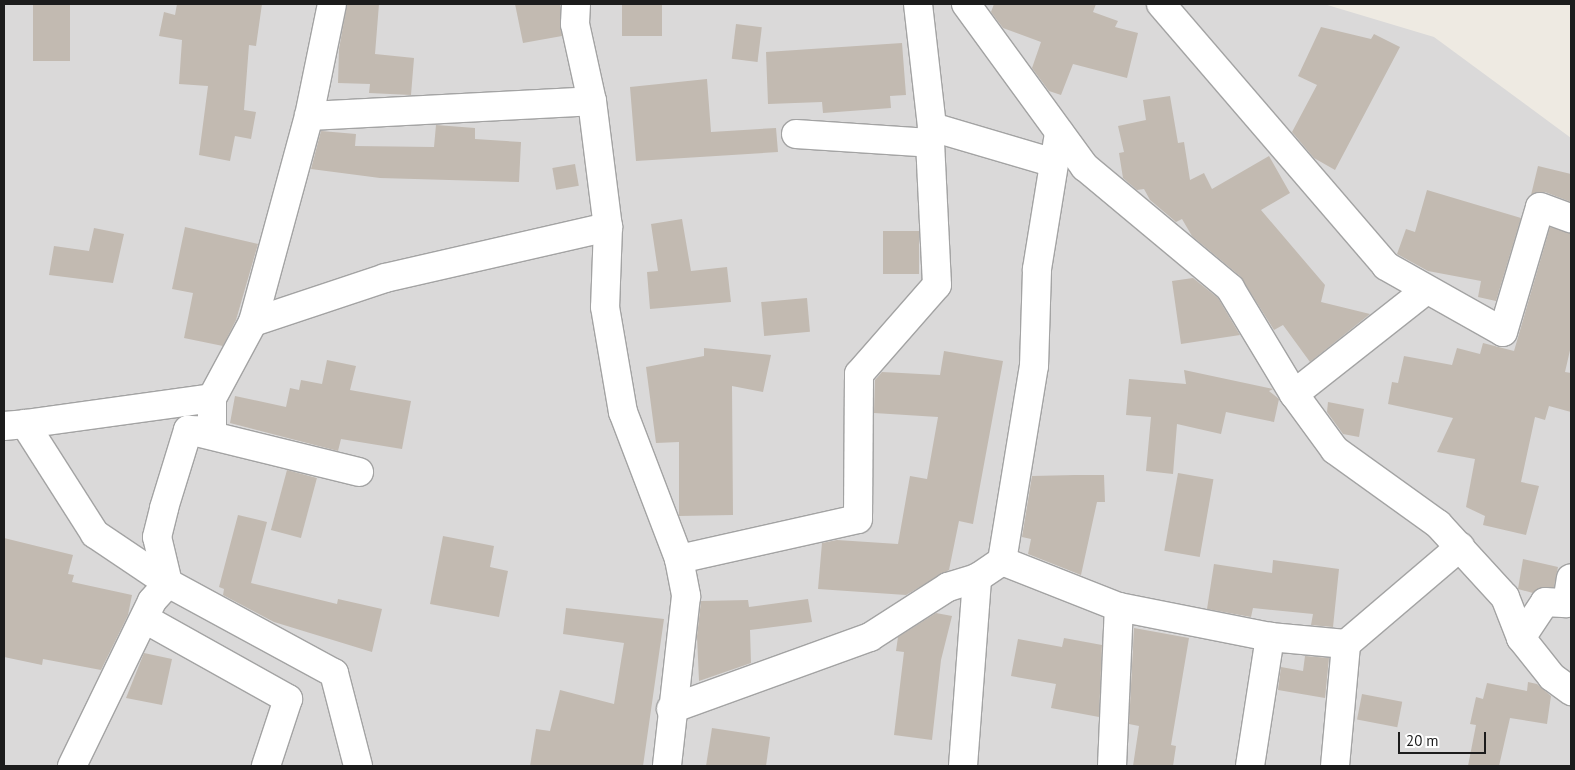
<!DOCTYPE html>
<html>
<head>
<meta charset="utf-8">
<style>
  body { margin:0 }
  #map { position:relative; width:1575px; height:770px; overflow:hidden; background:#eeeae2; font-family:"PT Sans",sans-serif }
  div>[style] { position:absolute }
  .residential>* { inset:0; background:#dad9d9 }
  .building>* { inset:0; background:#c2bab1; transform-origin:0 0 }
  .roads { filter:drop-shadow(1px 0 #a3a3a3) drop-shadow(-1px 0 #a3a3a3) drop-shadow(0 1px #a3a3a3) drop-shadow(0 -1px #a3a3a3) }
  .minor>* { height:28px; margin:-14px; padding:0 14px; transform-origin:14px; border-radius:14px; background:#fff }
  span { translate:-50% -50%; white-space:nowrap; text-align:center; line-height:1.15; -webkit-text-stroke:4.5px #fff; paint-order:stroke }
  .frame { position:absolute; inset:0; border:5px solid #1c1c1c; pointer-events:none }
  .scale { position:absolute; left:1398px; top:732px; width:88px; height:22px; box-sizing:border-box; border:2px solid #1c1c1c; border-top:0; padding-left:6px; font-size:15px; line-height:18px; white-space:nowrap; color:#1c1c1c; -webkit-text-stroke:4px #fff; paint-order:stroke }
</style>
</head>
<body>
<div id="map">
  <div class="residential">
    <i style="clip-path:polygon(4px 4px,1324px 4px,1434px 37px,1571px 138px,1571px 766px,4px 766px)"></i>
  </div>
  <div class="building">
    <i style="left:33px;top:4px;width:37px;height:57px"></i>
    <i style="clip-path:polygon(177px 4px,262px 4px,256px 46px,249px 45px,244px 110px,256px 112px,251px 139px,235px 136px,230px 161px,199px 155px,208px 86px,179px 84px,182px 40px,159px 36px,164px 12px,175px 15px)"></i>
    <i style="clip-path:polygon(347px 4px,379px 4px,375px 54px,414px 58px,411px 95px,369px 93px,370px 84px,338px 83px,339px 49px)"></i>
    <i style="clip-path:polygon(515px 4px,560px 4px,562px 36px,523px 43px)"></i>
    <i style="left:622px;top:4px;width:40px;height:32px"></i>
    <i style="clip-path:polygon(994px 4px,1096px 4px,1093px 12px,1118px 21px,1115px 27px,1138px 33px,1127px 78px,1073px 64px,1061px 95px,1049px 91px,1032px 68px,1041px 42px,1003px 28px,991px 12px)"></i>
    <i style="left:736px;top:24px;width:26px;height:35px;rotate:7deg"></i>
    <i style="clip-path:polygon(1321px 27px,1371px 39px,1374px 34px,1400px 47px,1335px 170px,1314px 158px,1292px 132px,1317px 85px,1298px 76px)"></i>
    <i style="clip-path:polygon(902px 43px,906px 95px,890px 96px,891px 108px,823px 113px,822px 102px,768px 104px,766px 52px)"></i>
    <i style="clip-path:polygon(707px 79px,711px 132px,776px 128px,778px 152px,636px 161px,630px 87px)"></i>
    <i style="clip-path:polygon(1170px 96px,1178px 143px,1184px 142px,1190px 180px,1204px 173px,1212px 189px,1269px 156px,1290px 193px,1261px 210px,1325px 285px,1321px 302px,1370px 314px,1310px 362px,1283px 325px,1274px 330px,1240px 276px,1192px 236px,1182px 219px,1176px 222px,1150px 200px,1144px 189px,1137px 190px,1123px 178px,1119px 153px,1124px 152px,1118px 126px,1146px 120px,1143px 100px)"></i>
    <i style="clip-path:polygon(436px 125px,475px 128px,475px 139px,521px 142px,519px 182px,380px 178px,311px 169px,321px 131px,356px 134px,355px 146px,434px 147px)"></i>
    <i style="left:575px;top:164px;width:22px;height:23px;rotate:80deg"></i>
    <i style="clip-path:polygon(1538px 166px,1571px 174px,1571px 202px,1545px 192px,1531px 195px)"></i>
    <i style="clip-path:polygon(1427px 190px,1521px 218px,1496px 301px,1478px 297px,1481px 281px,1428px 271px,1397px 254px,1406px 229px,1415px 232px)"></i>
    <i style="clip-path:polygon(682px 219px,691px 271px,727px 267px,731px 302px,650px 309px,647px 272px,658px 271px,651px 224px)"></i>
    <i style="clip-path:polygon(185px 227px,258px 244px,236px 320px,223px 346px,184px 338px,193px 293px,172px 289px)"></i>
    <i style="clip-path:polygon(1550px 227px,1571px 233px,1571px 346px,1565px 372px,1571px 373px,1571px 412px,1549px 406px,1545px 420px,1535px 417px,1521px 482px,1539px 486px,1526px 535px,1483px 525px,1485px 516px,1466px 507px,1475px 459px,1437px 452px,1453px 418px,1388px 404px,1392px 382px,1398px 383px,1404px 356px,1452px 365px,1457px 348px,1480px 354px,1483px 343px,1514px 351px)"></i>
    <i style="clip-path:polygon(94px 228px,124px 234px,113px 283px,49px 275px,54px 246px,89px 251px)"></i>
    <i style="left:883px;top:231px;width:36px;height:43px"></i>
    <i style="clip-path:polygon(1193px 278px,1218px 298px,1240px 335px,1181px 344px,1172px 281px)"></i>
    <i style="left:807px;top:298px;width:34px;height:46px;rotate:85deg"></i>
    <i style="clip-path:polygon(704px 348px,771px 355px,763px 392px,732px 386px,733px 515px,679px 516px,679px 442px,656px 443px,646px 367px,704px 356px)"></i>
    <i style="clip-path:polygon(944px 351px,1003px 361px,973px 524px,959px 521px,949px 570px,906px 595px,818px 589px,822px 543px,837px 540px,898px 544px,910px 476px,927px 479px,938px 417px,874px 413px,875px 380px,882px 372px,940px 375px)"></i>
    <i style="clip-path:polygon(327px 360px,356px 366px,350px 390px,411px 401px,402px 449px,341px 439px,338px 451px,230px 423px,235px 396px,286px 407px,290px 388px,299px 390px,301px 380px,322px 384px)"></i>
    <i style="clip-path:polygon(1184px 370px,1273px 389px,1269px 391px,1279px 399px,1274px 422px,1226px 412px,1221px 434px,1177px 424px,1173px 474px,1146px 471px,1151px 417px,1126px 415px,1129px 379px,1186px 384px)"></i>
    <i style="clip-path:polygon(1328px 402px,1364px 409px,1359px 437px,1343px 434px,1327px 412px)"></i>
    <i style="left:287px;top:470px;width:31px;height:62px;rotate:15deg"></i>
    <i style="left:1178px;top:473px;width:36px;height:79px;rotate:10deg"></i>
    <i style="clip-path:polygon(1075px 475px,1104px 475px,1105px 502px,1097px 502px,1081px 575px,1028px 554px,1031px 539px,1022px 537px,1032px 476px)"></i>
    <i style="clip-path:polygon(238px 515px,267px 522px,251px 583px,337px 604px,338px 599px,382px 609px,372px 652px,274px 622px,223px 595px,224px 589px,219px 587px)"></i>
    <i style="clip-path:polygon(443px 536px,494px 546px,490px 567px,508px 571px,499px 617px,430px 604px)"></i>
    <i style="clip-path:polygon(4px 538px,73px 555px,68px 574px,74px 575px,72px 582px,132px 595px,128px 615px,101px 670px,43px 659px,42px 665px,4px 657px)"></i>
    <i style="clip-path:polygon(1523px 559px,1558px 567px,1554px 587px,1533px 593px,1518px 589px)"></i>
    <i style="clip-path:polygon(1273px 560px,1339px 569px,1333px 627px,1311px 625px,1313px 614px,1253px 608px,1251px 617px,1207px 609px,1214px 564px,1272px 573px)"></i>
    <i style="clip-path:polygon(808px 599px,812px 622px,750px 630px,751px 663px,699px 681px,697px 636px,701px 601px,748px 600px,749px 607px)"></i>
    <i style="clip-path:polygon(566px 608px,664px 619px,643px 766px,530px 766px,536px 729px,550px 731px,560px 690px,614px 704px,624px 643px,563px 634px)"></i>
    <i style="clip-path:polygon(936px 613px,952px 616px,941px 660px,932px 740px,894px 735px,904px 652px,896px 651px,898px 637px)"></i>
    <i style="clip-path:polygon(1134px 628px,1189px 638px,1171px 745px,1176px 746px,1173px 766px,1133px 766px,1139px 726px,1129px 724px)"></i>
    <i style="clip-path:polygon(1064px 638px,1102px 645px,1099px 717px,1051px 708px,1056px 684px,1011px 676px,1018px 639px,1062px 647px)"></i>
    <i style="clip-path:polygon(144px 653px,172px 659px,162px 705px,126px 698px)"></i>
    <i style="clip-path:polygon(1305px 656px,1329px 658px,1325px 698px,1278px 690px,1281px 667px,1303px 671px)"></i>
    <i style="clip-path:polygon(1528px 682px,1537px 684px,1551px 696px,1547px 724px,1510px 718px,1499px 766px,1468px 766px,1476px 725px,1470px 724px,1476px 697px,1483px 699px,1487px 683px,1527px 691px)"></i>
    <i style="left:1362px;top:694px;width:41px;height:26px;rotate:11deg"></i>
    <i style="clip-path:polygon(712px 728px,770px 737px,766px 766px,706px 766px)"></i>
  </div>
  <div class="roads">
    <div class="minor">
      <i style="left:576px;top:4px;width:20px;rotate:93deg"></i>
      <i style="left:575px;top:24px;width:79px;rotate:77.6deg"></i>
      <i style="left:592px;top:101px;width:127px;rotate:82.8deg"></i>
      <i style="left:608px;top:227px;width:80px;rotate:92.1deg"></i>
      <i style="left:605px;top:307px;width:107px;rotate:80.3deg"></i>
      <i style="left:623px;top:412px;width:157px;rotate:69.1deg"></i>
      <i style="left:679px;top:559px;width:38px;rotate:79deg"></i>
      <i style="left:686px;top:596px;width:171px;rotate:96.4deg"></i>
      <i style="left:918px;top:4px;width:124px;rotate:83.5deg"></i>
      <i style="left:966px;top:4px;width:202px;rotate:53.9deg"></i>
      <i style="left:1085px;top:167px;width:189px;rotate:39.8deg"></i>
      <i style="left:1230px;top:288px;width:124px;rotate:58.9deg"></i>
      <i style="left:1294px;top:394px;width:69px;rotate:53.8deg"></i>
      <i style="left:1335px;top:450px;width:127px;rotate:35.7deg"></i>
      <i style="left:1438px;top:524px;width:99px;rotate:47.5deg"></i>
      <i style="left:1505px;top:597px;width:44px;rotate:68.7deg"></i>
      <i style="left:1521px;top:638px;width:50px;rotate:51.5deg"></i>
      <i style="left:1552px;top:677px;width:24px;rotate:36deg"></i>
      <i style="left:1161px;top:4px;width:345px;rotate:49.3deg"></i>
      <i style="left:1386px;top:266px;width:134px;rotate:29.4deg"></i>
      <i style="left:1503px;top:332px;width:130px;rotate:-73.5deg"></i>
      <i style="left:1540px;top:207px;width:33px;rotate:20deg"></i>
      <i style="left:309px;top:116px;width:283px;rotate:-3deg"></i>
      <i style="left:796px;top:134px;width:134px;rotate:3.8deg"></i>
      <i style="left:930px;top:143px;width:16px;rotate:-83deg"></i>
      <i style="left:932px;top:127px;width:127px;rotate:16.4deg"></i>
      <i style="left:253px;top:322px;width:139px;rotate:-18.4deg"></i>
      <i style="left:385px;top:278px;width:229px;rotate:-12.9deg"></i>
      <i style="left:1294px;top:394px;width:167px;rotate:-38.2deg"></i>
      <i style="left:25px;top:424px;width:189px;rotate:-7.9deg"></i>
      <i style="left:4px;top:426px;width:21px;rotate:-5deg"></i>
      <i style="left:25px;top:424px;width:130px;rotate:57.5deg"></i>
      <i style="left:95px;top:534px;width:88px;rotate:33.9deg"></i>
      <i style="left:168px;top:583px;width:189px;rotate:28.5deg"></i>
      <i style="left:334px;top:673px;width:96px;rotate:75.5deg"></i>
      <i style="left:192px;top:431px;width:172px;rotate:13.8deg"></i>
      <i style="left:679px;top:559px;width:183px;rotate:-12.6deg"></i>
      <i style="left:858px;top:519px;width:145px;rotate:-89.6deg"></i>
      <i style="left:859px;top:374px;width:118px;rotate:-48.8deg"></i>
      <i style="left:937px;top:285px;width:142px;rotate:-92.8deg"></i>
      <i style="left:1002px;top:561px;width:126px;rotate:21.5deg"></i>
      <i style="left:1119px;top:607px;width:154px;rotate:11.2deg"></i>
      <i style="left:1270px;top:637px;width:76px;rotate:5.3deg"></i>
      <i style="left:145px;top:619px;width:164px;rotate:29.2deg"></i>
      <i style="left:288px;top:699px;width:71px;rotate:108.2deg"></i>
      <i style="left:1521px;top:638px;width:43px;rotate:-56.3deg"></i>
      <i style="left:1545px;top:602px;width:22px;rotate:3deg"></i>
      <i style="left:1567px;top:603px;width:25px;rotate:-81deg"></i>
      <i style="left:671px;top:709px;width:212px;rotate:-19.9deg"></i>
      <i style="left:870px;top:637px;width:93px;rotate:-32.7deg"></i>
      <i style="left:948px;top:587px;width:30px;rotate:-17deg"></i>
      <i style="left:977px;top:578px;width:30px;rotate:-34deg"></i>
      <i style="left:1002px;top:561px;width:198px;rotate:-80.7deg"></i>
      <i style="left:1034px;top:366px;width:97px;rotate:-88.2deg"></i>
      <i style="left:1037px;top:269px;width:138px;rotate:-80.8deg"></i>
      <i style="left:72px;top:766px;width:183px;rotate:-64.1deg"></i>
      <i style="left:152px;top:601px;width:24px;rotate:-48deg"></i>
      <i style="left:168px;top:583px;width:47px;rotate:-103.4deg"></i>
      <i style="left:157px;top:537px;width:30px;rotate:-76deg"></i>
      <i style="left:164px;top:508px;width:82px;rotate:-72.9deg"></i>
      <i style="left:188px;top:430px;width:24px;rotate:2deg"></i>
      <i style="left:212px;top:431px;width:33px;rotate:-90deg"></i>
      <i style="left:212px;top:398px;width:86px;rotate:-61.7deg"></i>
      <i style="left:253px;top:322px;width:213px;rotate:-74.8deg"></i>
      <i style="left:309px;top:116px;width:114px;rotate:-78.4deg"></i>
      <i style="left:963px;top:766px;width:189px;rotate:-85.7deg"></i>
      <i style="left:1112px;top:766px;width:159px;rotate:-87.5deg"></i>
      <i style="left:1250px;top:766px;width:131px;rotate:-81.2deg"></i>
      <i style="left:1335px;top:766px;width:122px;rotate:-84.8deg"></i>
      <i style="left:1346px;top:644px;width:150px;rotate:-40.4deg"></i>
    </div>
  </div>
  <div class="frame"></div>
  <div class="scale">20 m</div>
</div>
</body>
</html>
